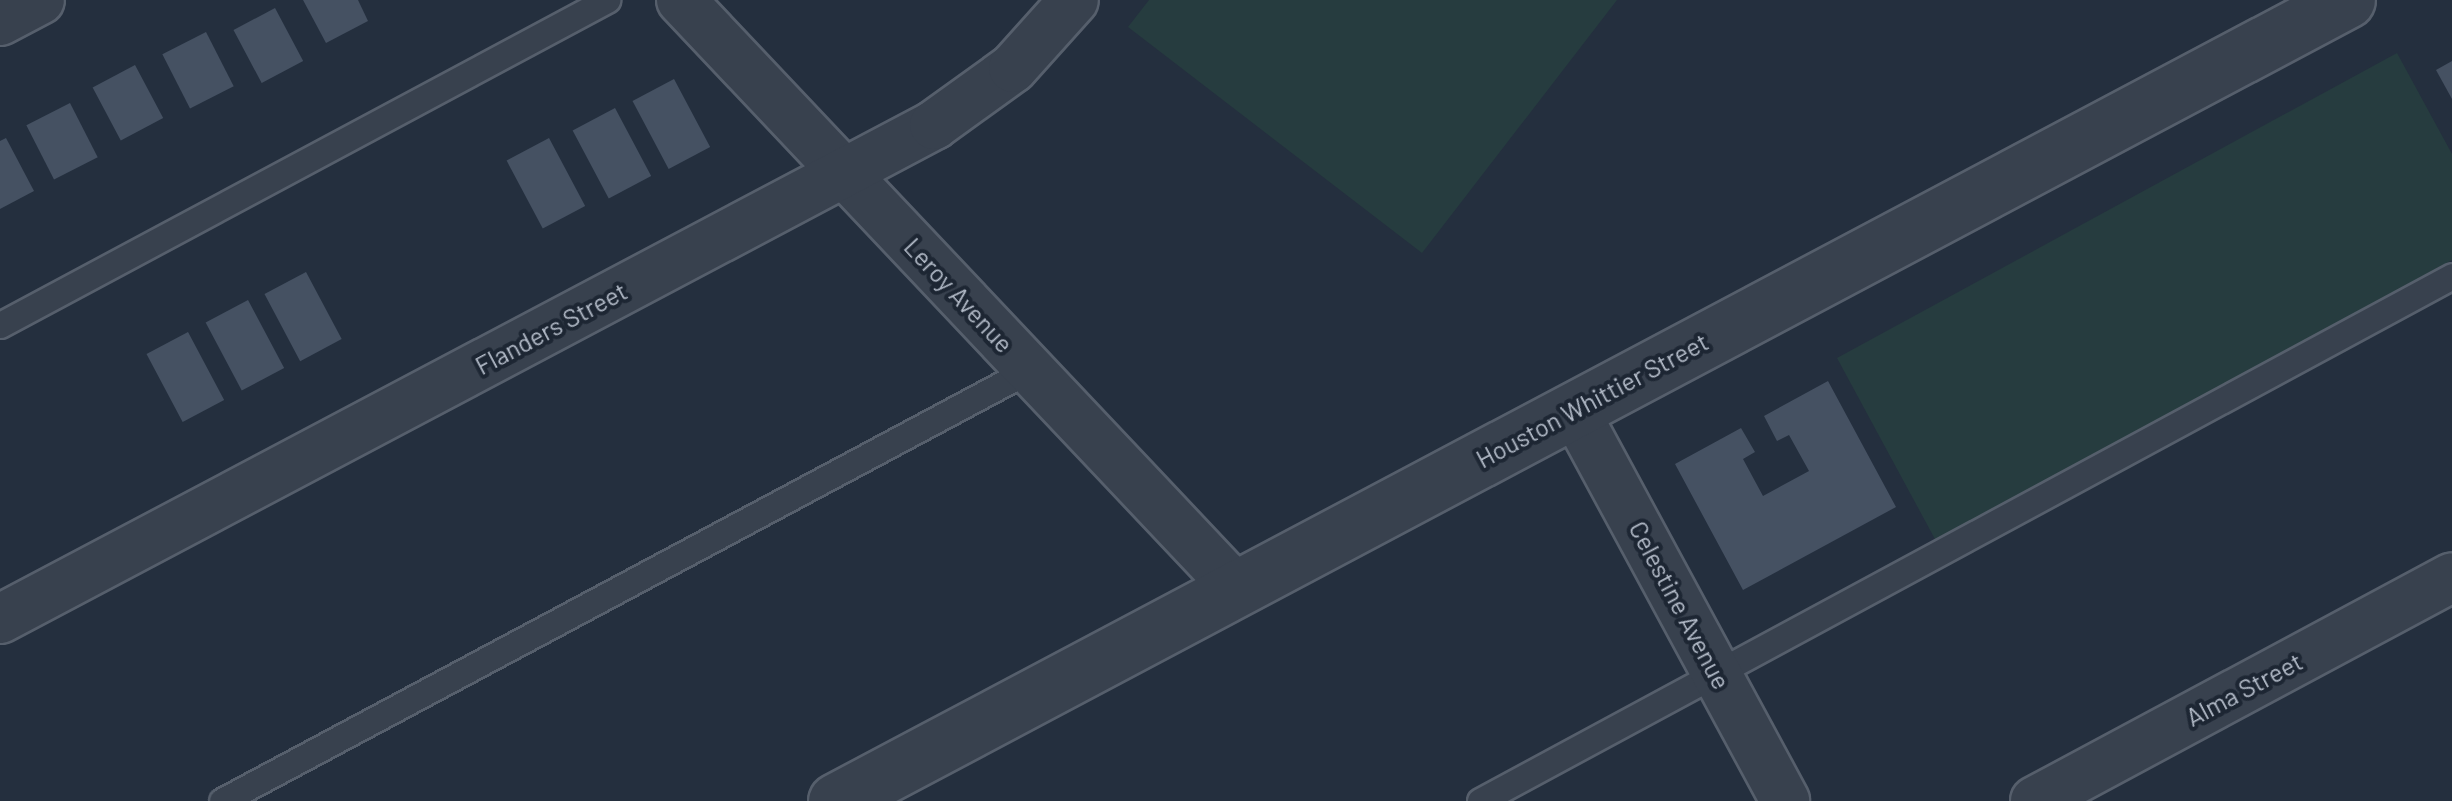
<!DOCTYPE html>
<html>
<head>
<meta charset="utf-8">
<style>
  body { margin:0 }
  #map { position:relative; width:2452px; height:801px; overflow:hidden; background:#242f3e; font-family:Barlow,sans-serif }
  div>[style] { position:absolute }
  .green>* { inset:0; background:#263c3f }
  .building>* { inset:0; background:#455162; transform-origin:0 0 }
  .roads { filter:drop-shadow(2px 0 #565f6c) drop-shadow(-2px 0 #565f6c) drop-shadow(0 2px #565f6c) drop-shadow(0 -2px #565f6c) }
  .service>* { height:25px; margin:-12.5px; padding:0 12.5px; transform-origin:12.5px; border-radius:12.5px; background:#38414e }
  .minor>* { height:48px; margin:-24px; padding:0 24px; transform-origin:24px; border-radius:24px; background:#38414e }
  .tertiary>* { height:55px; margin:-27.5px; padding:0 27.5px; transform-origin:27.5px; border-radius:27.5px; background:#38414e }
  span { translate:-50% -50%; white-space:nowrap; text-align:center; line-height:1.15; -webkit-text-stroke:8px #1d2633; paint-order:stroke }
  .street-label { font-size:25px; color:#b4bcc9 }
</style>
</head>
<body>
<div id="map">
  <div class="green">
    <i style="clip-path:polygon(1149px 0,1617px 0,1422px 253px,1128px 27px)"></i>
    <i style="clip-path:polygon(2397px 53px,2452px 154px,2452px 260px,1936px 541px,1837px 358px)"></i>
  </div>
  <div class="building">
    <i style="clip-path:polygon(303px 0,358px 0,368px 21px,326px 43px)"></i>
    <i style="left:275px;top:8px;width:60px;height:47px;rotate:62deg"></i>
    <i style="left:206px;top:32px;width:61px;height:49px;rotate:63deg"></i>
    <i style="clip-path:polygon(2452px 61px,2452px 99px,2436px 70px)"></i>
    <i style="left:135px;top:65px;width:60px;height:48px;rotate:62deg"></i>
    <i style="left:674px;top:79px;width:77px;height:47px;rotate:62deg"></i>
    <i style="left:70px;top:103px;width:61px;height:49px;rotate:63deg"></i>
    <i style="left:615px;top:108px;width:77px;height:48px;rotate:62deg"></i>
    <i style="clip-path:polygon(6px 138px,34px 191px,0 209px,0 141px)"></i>
    <i style="left:549px;top:138px;width:77px;height:48px;rotate:62deg"></i>
    <i style="left:306px;top:272px;width:76px;height:47px;rotate:62deg"></i>
    <i style="left:248px;top:300px;width:77px;height:48px;rotate:62deg"></i>
    <i style="left:188px;top:332px;width:77px;height:47px;rotate:62deg"></i>
    <i style="clip-path:polygon(1828px 381px,1896px 507px,1743px 590px,1675px 464px,1741px 428px,1755px 452px,1743px 459px,1763px 496px,1809px 471px,1789px 435px,1777px 441px,1764px 416px)"></i>
  </div>
  <div class="roads">
    <div class="service">
      <i style="left:0;top:325px;width:689px;rotate:-28.17deg"></i>
      <i style="left:222px;top:801px;width:915px;rotate:-28.11deg"></i>
      <i style="left:1480px;top:801px;width:1105px;rotate:-28.37deg"></i>
    </div>
    <div class="minor">
      <i style="left:681px;top:0;width:810px;rotate:46.65deg"></i>
      <i style="left:0;top:21px;width:45px;rotate:-27.7deg"></i>
      <i style="left:1574px;top:410px;width:444px;rotate:61.6deg"></i>
      <i style="left:0;top:619px;width:1057px;rotate:-27.87deg"></i>
      <i style="left:934px;top:125px;width:97px;rotate:-35.8deg"></i>
      <i style="left:1013px;top:68px;width:91px;rotate:-48.1deg"></i>
      <i style="left:2035px;top:801px;width:473px;rotate:-28.2deg"></i>
    </div>
    <div class="tertiary">
      <i style="left:836px;top:801px;width:1710px;rotate:-27.93deg"></i>
    </div>
  </div>
  <div class="street-label">
    <span style="left:959px;top:295px;rotate:47deg">Leroy Avenue</span>
    <span style="left:551px;top:328px;rotate:-28deg">Flanders Street</span>
    <span style="left:1592px;top:400px;rotate:-28deg">Houston Whittier Street</span>
    <span style="left:1680px;top:605px;rotate:62deg">Celestine Avenue</span>
    <span style="left:2244px;top:689px;rotate:-28deg">Alma Street</span>
  </div>
</div>
</body>
</html>
